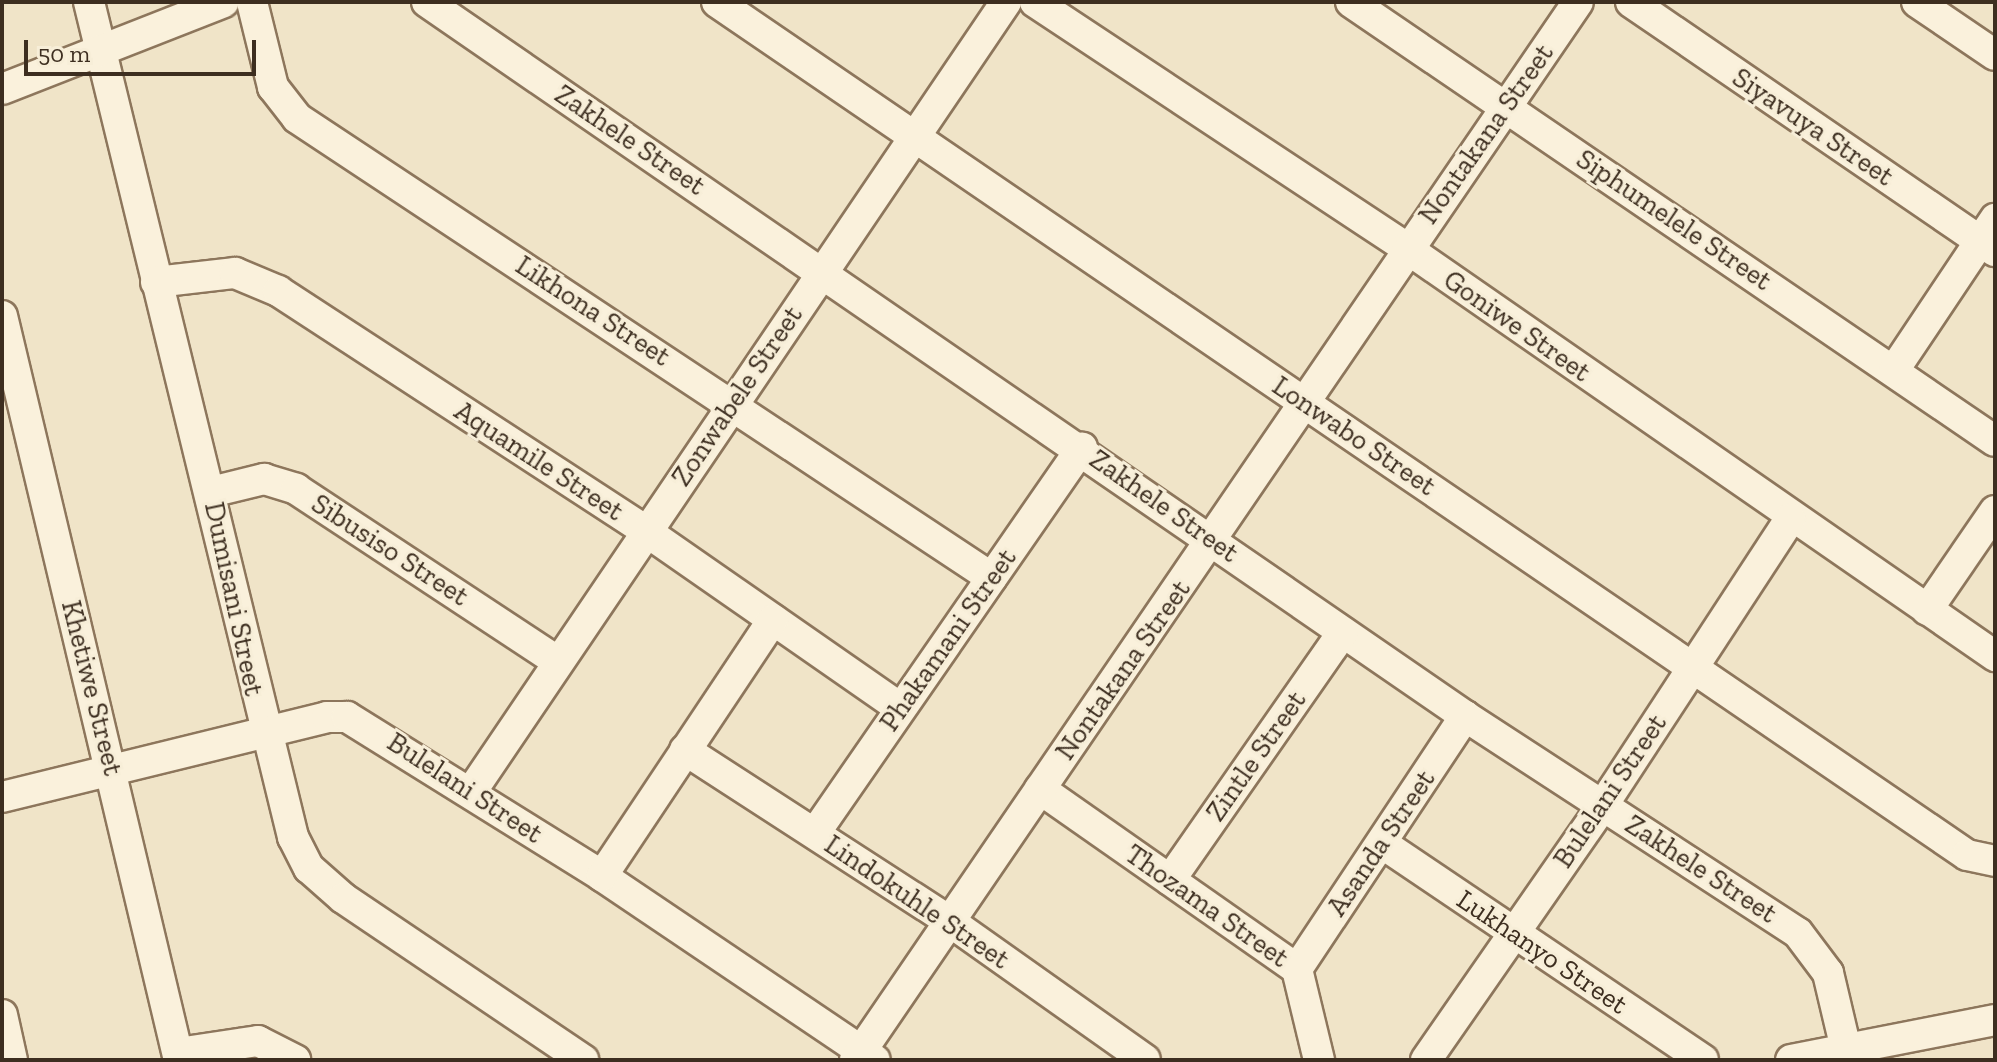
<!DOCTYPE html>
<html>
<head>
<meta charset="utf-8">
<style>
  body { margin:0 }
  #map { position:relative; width:1997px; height:1062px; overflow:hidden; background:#f0e4c8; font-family:"Zilla Slab",serif }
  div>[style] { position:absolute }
  .roads { filter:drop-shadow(2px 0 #8d765c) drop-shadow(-2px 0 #8d765c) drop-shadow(0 2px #8d765c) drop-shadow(0 -2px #8d765c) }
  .minor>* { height:30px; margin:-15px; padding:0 15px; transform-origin:15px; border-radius:15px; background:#faf1dc }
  span { translate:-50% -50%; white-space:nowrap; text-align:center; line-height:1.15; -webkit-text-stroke:6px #f7eed8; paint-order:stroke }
  .street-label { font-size:28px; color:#3d2e20 }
  .frame { position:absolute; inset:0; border:4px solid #3d2e20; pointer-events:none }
  .scale { position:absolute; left:24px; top:40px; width:232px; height:36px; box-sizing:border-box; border:4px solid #3d2e20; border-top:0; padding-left:10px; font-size:24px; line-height:28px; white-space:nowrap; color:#3d2e20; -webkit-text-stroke:6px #f7eed8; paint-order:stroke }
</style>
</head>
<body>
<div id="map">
  <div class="roads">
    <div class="minor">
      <i style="left:89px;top:2px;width:860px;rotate:76.27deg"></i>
      <i style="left:293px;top:837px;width:35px;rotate:63deg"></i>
      <i style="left:309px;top:868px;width:45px;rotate:41.4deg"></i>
      <i style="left:343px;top:898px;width:290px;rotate:34deg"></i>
      <i style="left:252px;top:2px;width:88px;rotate:76.1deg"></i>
      <i style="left:273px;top:87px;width:39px;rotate:52deg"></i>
      <i style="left:297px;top:118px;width:833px;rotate:33.5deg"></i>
      <i style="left:427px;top:2px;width:1260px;rotate:34.52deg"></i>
      <i style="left:1465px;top:716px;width:397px;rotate:33.1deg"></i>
      <i style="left:1798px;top:933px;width:50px;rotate:53.1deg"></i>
      <i style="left:1828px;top:973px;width:78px;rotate:76.7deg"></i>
      <i style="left:717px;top:2px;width:1513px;rotate:34.31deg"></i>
      <i style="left:1967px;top:855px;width:29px;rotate:12deg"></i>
      <i style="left:1035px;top:2px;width:445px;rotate:33.5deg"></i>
      <i style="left:1406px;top:248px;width:717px;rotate:34.71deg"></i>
      <i style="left:1351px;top:2px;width:779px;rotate:34.28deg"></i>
      <i style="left:1631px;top:2px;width:441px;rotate:34.4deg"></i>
      <i style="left:1917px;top:2px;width:94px;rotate:34.2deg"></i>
      <i style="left:2px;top:89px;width:238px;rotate:-21.4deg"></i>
      <i style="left:156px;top:282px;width:80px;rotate:-6.5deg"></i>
      <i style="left:235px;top:273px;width:47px;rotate:22.7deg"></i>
      <i style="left:278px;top:291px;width:441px;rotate:33.1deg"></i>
      <i style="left:647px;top:532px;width:308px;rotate:34.8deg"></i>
      <i style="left:2px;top:316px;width:765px;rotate:76.62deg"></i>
      <i style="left:1894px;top:370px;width:182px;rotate:-56.2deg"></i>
      <i style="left:211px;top:492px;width:55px;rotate:-13.8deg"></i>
      <i style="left:264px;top:479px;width:34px;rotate:17deg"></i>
      <i style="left:296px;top:489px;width:313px;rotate:33.4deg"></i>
      <i style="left:1927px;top:610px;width:120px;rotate:-55.5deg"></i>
      <i style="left:685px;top:750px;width:315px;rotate:32.9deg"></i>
      <i style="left:949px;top:921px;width:240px;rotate:35.3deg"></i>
      <i style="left:1040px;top:789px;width:314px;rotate:35deg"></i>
      <i style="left:1297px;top:969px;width:94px;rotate:76.4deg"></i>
      <i style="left:471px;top:792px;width:954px;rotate:-55.89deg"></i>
      <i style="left:2px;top:797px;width:335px;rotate:-13.8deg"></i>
      <i style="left:327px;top:717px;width:20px"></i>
      <i style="left:347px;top:717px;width:301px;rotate:31.9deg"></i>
      <i style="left:602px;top:876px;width:329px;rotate:34deg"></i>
      <i style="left:815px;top:833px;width:469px;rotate:-55.3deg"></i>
      <i style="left:1383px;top:844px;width:386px;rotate:34deg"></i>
      <i style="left:602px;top:876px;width:308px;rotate:-56.3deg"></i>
      <i style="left:1170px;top:880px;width:302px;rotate:-55.1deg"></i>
      <i style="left:1297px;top:969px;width:304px;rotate:-56.4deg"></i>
      <i style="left:2px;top:1015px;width:46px;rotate:77.5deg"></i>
      <i style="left:178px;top:1053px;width:81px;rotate:-8.5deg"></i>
      <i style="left:258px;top:1041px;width:42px;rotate:27.2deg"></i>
      <i style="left:855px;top:1060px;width:1281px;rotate:-55.65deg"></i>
      <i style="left:1426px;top:1060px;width:310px;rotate:-55.2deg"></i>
      <i style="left:1603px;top:805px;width:342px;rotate:-56.8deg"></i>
      <i style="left:1791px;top:1060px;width:208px;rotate:-11.1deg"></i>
    </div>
  </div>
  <div class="street-label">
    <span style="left:1813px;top:127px;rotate:34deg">Siyavuya Street</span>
    <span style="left:1486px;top:134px;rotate:-55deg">Nontakana Street</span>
    <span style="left:630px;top:140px;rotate:34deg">Zakhele Street</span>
    <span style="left:1674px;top:220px;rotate:34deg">Siphumelele Street</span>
    <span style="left:593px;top:311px;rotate:33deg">Likhona Street</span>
    <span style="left:1517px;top:326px;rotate:35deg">Goniwe Street</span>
    <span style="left:737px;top:396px;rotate:-56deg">Zonwabele Street</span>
    <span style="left:1354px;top:436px;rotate:34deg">Lonwabo Street</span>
    <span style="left:539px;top:461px;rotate:33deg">Aquamile Street</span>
    <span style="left:1164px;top:506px;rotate:35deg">Zakhele Street</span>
    <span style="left:390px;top:550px;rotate:33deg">Sibusiso Street</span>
    <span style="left:234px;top:599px;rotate:78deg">Dumisani Street</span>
    <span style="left:948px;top:640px;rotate:-55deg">Phakamani Street</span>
    <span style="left:1123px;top:670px;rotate:-55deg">Nontakana Street</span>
    <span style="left:92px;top:688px;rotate:76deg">Khetiwe Street</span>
    <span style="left:1256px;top:756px;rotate:-55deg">Zintle Street</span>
    <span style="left:465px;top:788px;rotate:33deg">Bulelani Street</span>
    <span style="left:1610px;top:791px;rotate:-56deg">Bulelani Street</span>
    <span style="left:1381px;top:843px;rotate:-56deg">Asanda Street</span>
    <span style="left:1701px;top:869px;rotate:33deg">Zakhele Street</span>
    <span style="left:917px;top:902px;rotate:34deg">Lindokuhle Street</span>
    <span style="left:1207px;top:906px;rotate:35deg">Thozama Street</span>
    <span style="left:1542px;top:952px;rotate:34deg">Lukhanyo Street</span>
  </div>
  <div class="frame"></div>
  <div class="scale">50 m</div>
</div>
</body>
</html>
